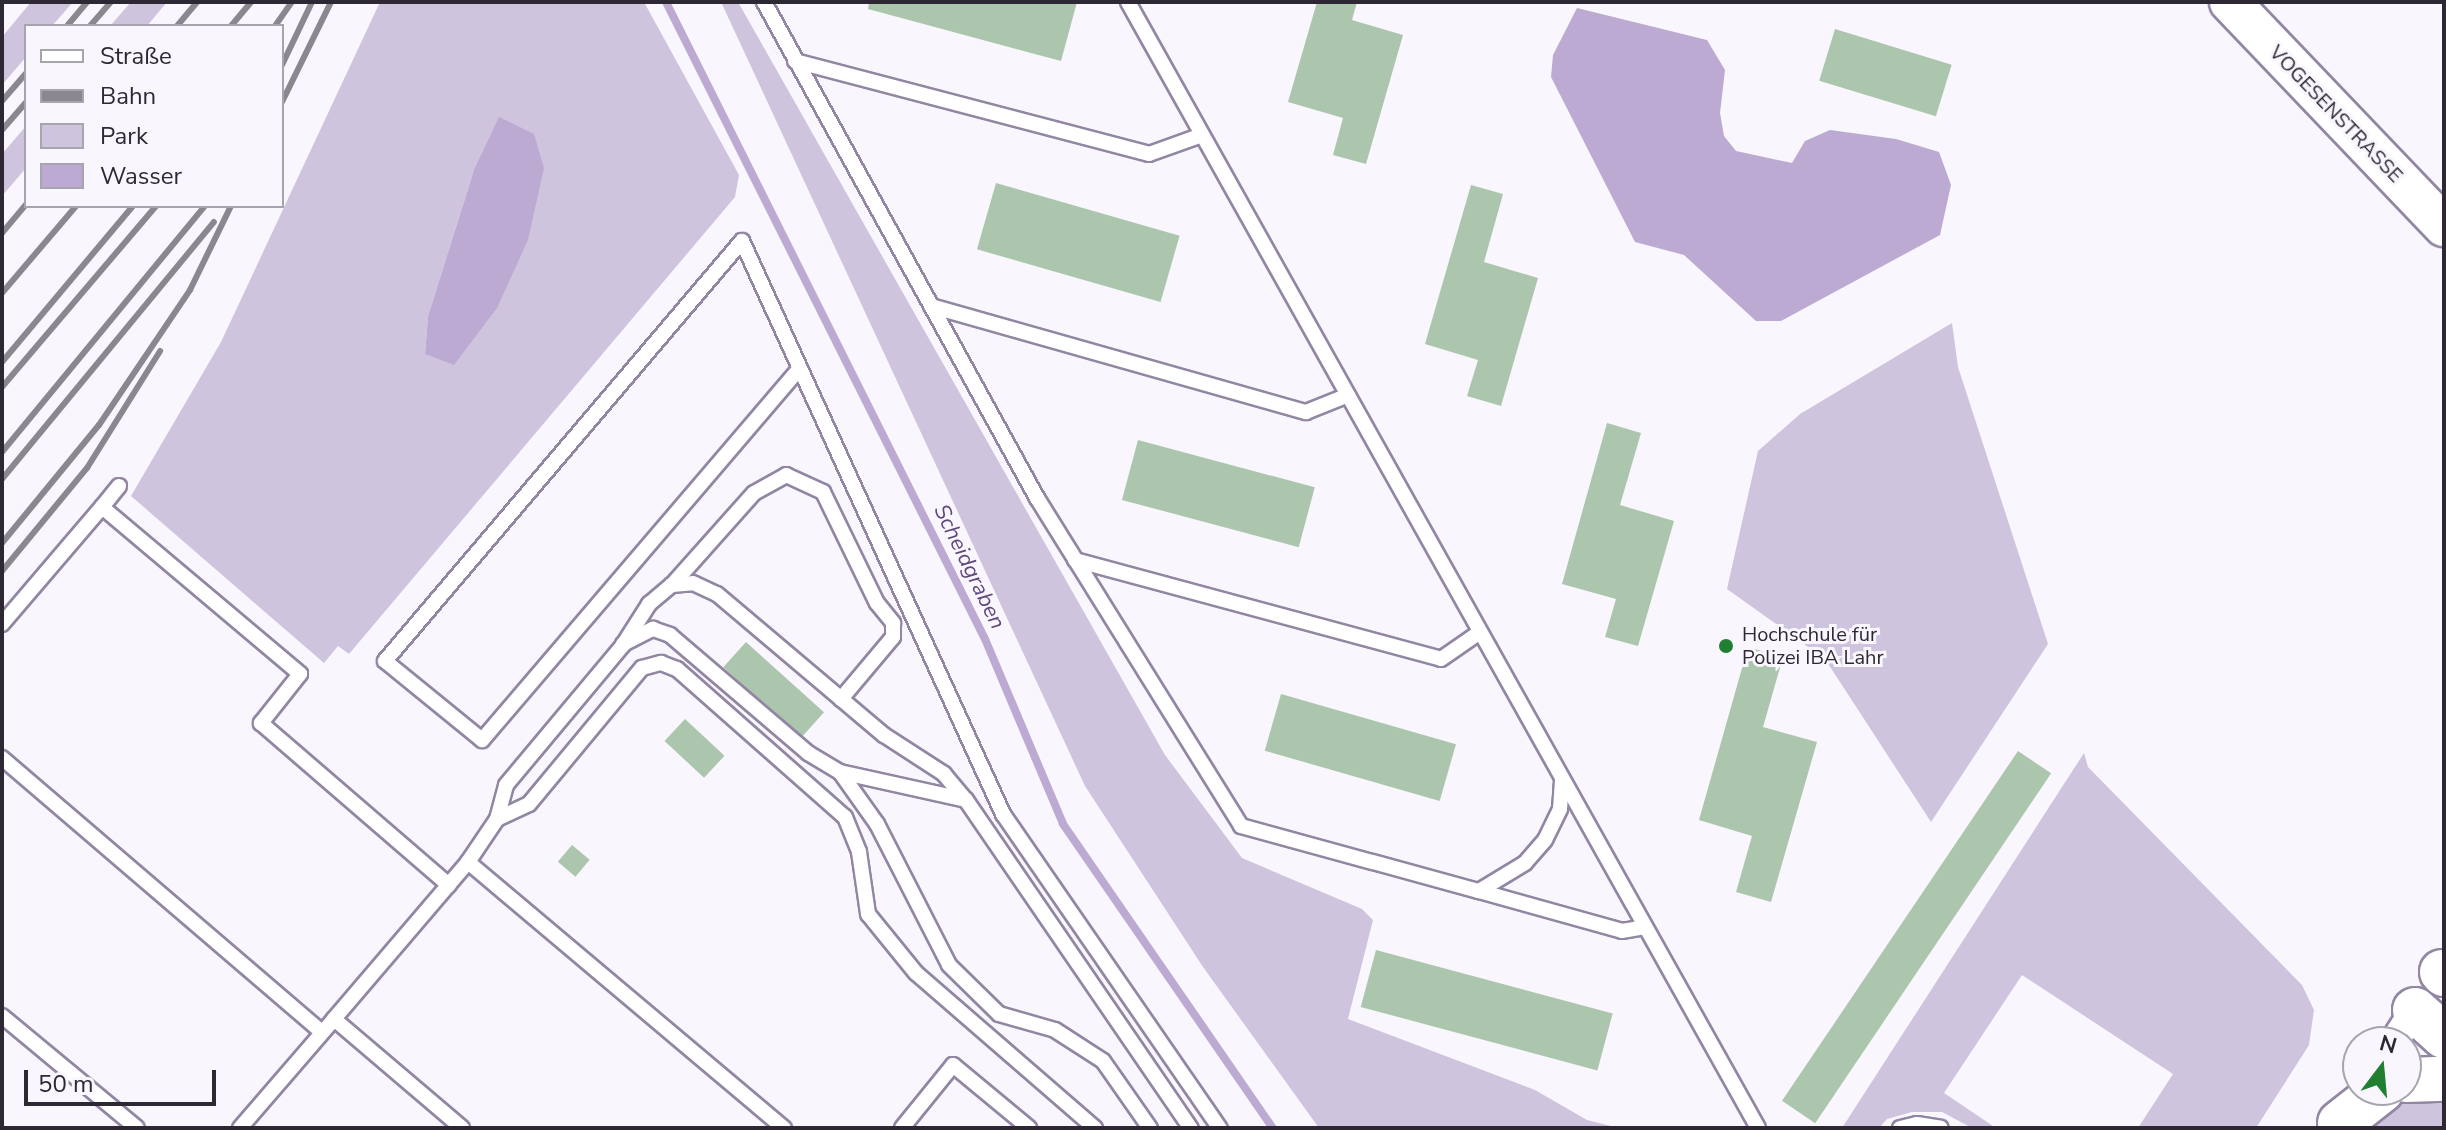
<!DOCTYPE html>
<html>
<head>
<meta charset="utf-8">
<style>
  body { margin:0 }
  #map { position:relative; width:2446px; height:1130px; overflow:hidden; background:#f9f6fd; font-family:"Nunito Sans",sans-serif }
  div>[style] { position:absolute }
  .green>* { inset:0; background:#cfc4de }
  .water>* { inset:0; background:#bcaad2 }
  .stream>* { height:8px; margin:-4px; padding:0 4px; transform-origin:4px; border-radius:4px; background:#bcaad2 }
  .building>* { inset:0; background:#acc6ad; transform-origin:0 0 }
  .roads { filter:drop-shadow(2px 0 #9286a3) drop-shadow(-2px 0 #9286a3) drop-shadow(0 2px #9286a3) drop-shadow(0 -2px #9286a3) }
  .lane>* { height:14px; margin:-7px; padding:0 7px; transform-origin:7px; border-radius:7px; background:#fff }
  .street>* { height:28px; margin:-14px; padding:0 14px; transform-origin:14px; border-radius:14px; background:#fff }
  .secondary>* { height:40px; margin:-20px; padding:0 20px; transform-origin:20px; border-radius:20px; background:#fff }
  .primary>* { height:44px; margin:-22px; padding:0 22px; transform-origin:22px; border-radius:22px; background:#fff }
  .rail>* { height:6px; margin:-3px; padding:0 3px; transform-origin:3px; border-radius:3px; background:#8b8790 }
  .dots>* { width:22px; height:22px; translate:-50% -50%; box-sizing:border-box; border:4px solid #f9f6fd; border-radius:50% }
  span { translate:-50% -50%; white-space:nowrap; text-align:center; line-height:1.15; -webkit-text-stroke:6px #f9f6fd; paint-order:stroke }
  .street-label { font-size:20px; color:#2e2834 }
  .poi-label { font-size:20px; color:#2e2834 }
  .left { translate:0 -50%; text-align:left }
  .water-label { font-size:22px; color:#5f467b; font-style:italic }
  .frame { position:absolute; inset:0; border:4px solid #2e2834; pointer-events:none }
  .legend { position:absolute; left:24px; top:24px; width:260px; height:184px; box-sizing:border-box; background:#f9f6fd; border:2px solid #a8a4ad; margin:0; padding:10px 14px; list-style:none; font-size:24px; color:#2e2834 }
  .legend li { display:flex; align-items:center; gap:16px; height:40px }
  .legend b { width:40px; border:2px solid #a8a4ad }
  .north { position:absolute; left:2342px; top:1026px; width:80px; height:80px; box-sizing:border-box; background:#f9f6fd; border:2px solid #a8a4ad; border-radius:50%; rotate:16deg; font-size:22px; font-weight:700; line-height:32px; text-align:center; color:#2e2834 }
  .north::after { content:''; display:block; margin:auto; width:28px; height:36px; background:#207f31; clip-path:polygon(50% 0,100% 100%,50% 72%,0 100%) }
  .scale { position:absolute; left:24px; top:1070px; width:192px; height:36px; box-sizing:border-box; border:4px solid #2e2834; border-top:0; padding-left:10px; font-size:24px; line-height:28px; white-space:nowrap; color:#2e2834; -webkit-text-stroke:6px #f9f6fd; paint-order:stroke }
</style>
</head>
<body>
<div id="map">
  <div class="green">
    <i style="clip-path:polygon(31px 2px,73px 2px,52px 26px,26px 26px,26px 57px,2px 85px,2px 37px)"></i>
    <i style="clip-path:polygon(131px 2px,167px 2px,147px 26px,110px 26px)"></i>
    <i style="clip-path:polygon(evenodd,380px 2px,644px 2px,739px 175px,735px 197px,349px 654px,338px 646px,324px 663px,131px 496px,221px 342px,380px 2px,474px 170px,425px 354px,428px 316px,474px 170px)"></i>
    <i style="clip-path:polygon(721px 2px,738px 2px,1165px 755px,1242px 858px,1362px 909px,1373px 920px,1348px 1019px,1535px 1090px,1587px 1120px,1619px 1128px,1319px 1128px,1203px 967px,1085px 786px)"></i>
    <i style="clip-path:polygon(26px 126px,26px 168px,2px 196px,2px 154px)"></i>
    <i style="clip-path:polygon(1952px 323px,1958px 367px,2048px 644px,1931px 822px,1825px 659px,1727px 589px,1758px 451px,1800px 414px)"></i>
    <i style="clip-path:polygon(2084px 753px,2088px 767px,2302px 985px,2314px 1010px,2309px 1045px,2256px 1128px,2138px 1128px,2173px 1074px,2022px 975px,1944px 1093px,1996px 1128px,1972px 1128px,1942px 1112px,1912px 1112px,1887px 1119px,1879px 1128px,1842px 1128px)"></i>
    <i style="clip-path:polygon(2444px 1089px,2444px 1128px,2366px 1128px,2389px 1095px)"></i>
  </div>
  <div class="water">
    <i style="clip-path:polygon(1577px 8px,1707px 40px,1725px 70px,1720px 113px,1724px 136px,1736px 151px,1792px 163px,1805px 141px,1830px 130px,1896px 139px,1939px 152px,1951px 185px,1940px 235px,1781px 321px,1756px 321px,1684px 255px,1635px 242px,1551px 77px,1553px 55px)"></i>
    <i style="clip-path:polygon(499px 117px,534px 134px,544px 168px,528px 240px,497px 308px,454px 365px,425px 354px,428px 316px,474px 170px)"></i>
  </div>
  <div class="stream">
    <i style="left:666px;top:2px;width:712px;rotate:63.4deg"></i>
    <i style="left:985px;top:639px;width:201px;rotate:67.1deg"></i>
    <i style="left:1063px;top:824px;width:369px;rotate:55.4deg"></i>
  </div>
  <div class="building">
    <i style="clip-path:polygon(869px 2px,1077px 2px,1061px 61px,868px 9px)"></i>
    <i style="clip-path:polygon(1317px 2px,1357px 2px,1352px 20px,1403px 35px,1366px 164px,1333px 155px,1343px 118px,1288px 102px)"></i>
    <i style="left:1835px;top:29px;width:122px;height:54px;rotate:17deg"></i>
    <i style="left:996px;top:183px;width:191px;height:69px;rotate:16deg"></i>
    <i style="clip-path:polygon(1471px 185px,1503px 194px,1484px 262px,1538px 278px,1501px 406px,1467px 396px,1478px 360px,1425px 344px)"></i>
    <i style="clip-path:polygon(1607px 423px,1641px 433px,1620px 505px,1674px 521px,1638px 646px,1605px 637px,1616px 599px,1562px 584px)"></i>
    <i style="left:1138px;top:440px;width:183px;height:62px;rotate:15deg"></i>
    <i style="left:746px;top:642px;width:105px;height:34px;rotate:42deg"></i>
    <i style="clip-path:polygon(1748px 647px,1783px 657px,1763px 727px,1817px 742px,1771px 902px,1736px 892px,1752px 836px,1699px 820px)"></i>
    <i style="left:1281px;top:694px;width:182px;height:59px;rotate:16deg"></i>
    <i style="left:685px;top:719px;width:54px;height:30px;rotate:43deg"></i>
    <i style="left:2018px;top:751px;width:40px;height:422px;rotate:34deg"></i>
    <i style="left:572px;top:845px;width:23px;height:22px;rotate:40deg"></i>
    <i style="left:1376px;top:950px;width:245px;height:59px;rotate:15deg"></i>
  </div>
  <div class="roads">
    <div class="lane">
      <i style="left:764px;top:2px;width:566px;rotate:61.17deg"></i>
      <i style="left:1037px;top:498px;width:386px;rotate:58.1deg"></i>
      <i style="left:1241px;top:826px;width:247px;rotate:15.3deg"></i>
      <i style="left:1479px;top:891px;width:54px;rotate:-31.3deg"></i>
      <i style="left:1525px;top:863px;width:30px;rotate:-49deg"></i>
      <i style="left:1545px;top:840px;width:34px;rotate:-64deg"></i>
      <i style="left:1560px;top:809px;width:30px;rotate:-86deg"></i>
      <i style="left:1128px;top:2px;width:1290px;rotate:60.77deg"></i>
      <i style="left:795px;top:61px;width:366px;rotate:14.7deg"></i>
      <i style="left:1149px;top:154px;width:56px;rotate:-19.7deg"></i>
      <i style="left:931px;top:306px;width:390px;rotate:15.8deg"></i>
      <i style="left:1306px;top:412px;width:45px;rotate:-22deg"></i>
      <i style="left:799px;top:369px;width:488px;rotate:130.5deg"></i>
      <i style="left:482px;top:740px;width:125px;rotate:-140.8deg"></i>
      <i style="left:385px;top:661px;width:551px;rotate:-49.64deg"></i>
      <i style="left:742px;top:241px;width:630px;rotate:65.51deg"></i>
      <i style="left:1003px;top:814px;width:382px;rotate:55.4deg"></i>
      <i style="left:119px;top:486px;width:27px;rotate:129deg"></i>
      <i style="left:102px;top:507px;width:259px;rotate:40.1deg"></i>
      <i style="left:300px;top:674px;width:63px;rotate:128.5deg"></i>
      <i style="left:261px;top:723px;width:248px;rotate:40.8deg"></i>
      <i style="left:1075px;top:560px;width:379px;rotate:15.1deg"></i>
      <i style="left:1441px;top:659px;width:47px;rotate:-34.7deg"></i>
      <i style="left:672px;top:585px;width:123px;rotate:-48.3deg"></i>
      <i style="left:754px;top:493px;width:37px;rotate:-29deg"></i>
      <i style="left:786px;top:475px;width:41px;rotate:24.7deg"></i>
      <i style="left:823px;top:492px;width:123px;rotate:64.1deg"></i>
      <i style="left:877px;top:603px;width:26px;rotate:51deg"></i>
      <i style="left:893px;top:623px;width:14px;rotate:90deg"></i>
      <i style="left:893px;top:637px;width:81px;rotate:130deg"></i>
      <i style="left:2px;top:624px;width:154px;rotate:-49.5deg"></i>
      <i style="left:623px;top:644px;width:34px;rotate:-27deg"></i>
      <i style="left:653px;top:629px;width:18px;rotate:19deg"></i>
      <i style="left:670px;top:635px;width:182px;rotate:40.5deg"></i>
      <i style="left:808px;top:753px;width:37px;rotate:31deg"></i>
      <i style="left:840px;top:772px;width:64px;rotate:54.6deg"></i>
      <i style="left:877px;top:824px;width:158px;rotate:62.9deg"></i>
      <i style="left:949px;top:965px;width:70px;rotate:44.4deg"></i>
      <i style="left:999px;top:1014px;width:58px;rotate:15.9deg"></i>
      <i style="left:1055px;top:1030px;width:57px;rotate:32.9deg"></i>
      <i style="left:1103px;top:1061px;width:82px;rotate:55deg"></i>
      <i style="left:2px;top:758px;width:421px;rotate:40.6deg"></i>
      <i style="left:840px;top:772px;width:129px;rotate:12.5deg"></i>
      <i style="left:966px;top:800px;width:398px;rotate:55.6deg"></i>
      <i style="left:497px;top:819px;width:35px;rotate:-25deg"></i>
      <i style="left:529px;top:804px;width:177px;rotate:-50.3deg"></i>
      <i style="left:642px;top:668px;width:20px;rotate:-15deg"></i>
      <i style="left:661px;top:663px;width:17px;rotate:21deg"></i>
      <i style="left:677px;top:669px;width:224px;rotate:41.4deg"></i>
      <i style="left:845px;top:817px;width:38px;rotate:68deg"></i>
      <i style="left:859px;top:852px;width:63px;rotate:81.7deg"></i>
      <i style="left:868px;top:914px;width:76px;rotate:50.9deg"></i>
      <i style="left:916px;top:973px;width:237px;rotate:40.9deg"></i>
      <i style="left:468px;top:862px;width:413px;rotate:40.1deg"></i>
      <i style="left:1479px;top:891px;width:148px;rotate:15.6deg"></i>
      <i style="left:1622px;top:931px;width:23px;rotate:-10deg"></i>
      <i style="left:2px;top:1016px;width:175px;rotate:39.7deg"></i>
      <i style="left:334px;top:1019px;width:206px;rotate:-49.5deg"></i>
      <i style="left:468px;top:862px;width:52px;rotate:-56deg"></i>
      <i style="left:497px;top:819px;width:35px;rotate:-75deg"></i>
      <i style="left:506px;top:785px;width:182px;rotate:-50.1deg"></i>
      <i style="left:623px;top:645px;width:49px;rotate:-57.6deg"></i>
      <i style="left:649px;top:604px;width:30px;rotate:-40deg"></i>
      <i style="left:672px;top:585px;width:21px;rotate:-5deg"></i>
      <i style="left:693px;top:583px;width:26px;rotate:25deg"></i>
      <i style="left:717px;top:594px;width:219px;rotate:40.2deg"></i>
      <i style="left:884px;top:735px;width:72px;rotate:33deg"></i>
      <i style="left:944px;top:774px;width:34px;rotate:50deg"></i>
      <i style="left:240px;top:1128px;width:144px;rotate:-49.2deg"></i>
      <i style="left:334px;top:1019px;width:168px;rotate:40.4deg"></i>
      <i style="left:902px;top:1128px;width:81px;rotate:-51deg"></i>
      <i style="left:953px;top:1065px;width:99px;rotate:39.7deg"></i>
      <i style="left:1900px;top:1128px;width:17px;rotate:-13deg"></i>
      <i style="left:1917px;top:1124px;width:24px;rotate:9deg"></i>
    </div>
    <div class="street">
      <i style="left:2394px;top:1042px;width:38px;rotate:-57deg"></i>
    </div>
    <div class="secondary">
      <i style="left:2230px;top:2px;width:310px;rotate:46.3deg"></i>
    </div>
    <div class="primary">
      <i style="left:2442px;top:972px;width:3px;rotate:45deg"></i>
      <i style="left:2415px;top:1010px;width:39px;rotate:42deg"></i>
      <i style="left:2406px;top:1080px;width:38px;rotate:-2deg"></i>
      <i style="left:2340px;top:1123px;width:53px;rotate:-38.2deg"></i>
    </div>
  </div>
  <div class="rail">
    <i style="left:67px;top:26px;width:31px;rotate:-50deg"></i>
    <i style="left:90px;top:26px;width:32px;rotate:-49deg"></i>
    <i style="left:177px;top:26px;width:31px;rotate:-50deg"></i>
    <i style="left:231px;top:26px;width:31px;rotate:-50deg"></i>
    <i style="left:275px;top:26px;width:29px;rotate:-55deg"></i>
    <i style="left:282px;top:65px;width:70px;rotate:-64.5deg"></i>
    <i style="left:2px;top:101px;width:37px;rotate:-49deg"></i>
    <i style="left:282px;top:102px;width:111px;rotate:-63.9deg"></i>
    <i style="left:2px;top:130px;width:37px;rotate:-49deg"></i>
    <i style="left:2px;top:233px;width:38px;rotate:-50deg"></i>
    <i style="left:2px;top:293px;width:114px;rotate:-49.6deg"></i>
    <i style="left:2px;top:362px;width:204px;rotate:-50deg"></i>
    <i style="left:2px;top:387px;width:238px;rotate:-49.6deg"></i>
    <i style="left:2px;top:452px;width:319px;rotate:-50.5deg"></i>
    <i style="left:2px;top:479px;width:333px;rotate:-50.5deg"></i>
    <i style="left:2px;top:543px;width:153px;rotate:-50.6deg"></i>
    <i style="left:99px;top:425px;width:163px;rotate:-56deg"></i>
    <i style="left:190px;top:290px;width:93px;rotate:-64deg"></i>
    <i style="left:2px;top:571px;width:134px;rotate:-50.5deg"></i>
    <i style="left:87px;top:468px;width:138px;rotate:-58deg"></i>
  </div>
  <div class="dots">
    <i style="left:1726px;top:646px;background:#207f31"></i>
  </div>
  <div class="street-label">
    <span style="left:2336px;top:114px;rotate:46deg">VOGESENSTRASSE</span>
  </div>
  <div class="poi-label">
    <span class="left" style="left:1742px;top:646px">Hochschule für<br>Polizei IBA Lahr</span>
  </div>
  <div class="water-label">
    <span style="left:969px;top:567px;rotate:64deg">Scheidgraben</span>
  </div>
  <div class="frame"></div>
  <ul class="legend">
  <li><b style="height:10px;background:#fff"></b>Straße</li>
  <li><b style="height:10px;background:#8b8790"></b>Bahn</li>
  <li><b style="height:22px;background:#cfc4de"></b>Park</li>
  <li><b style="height:22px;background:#bcaad2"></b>Wasser</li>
  </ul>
  <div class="north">N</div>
  <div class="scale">50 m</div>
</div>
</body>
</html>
